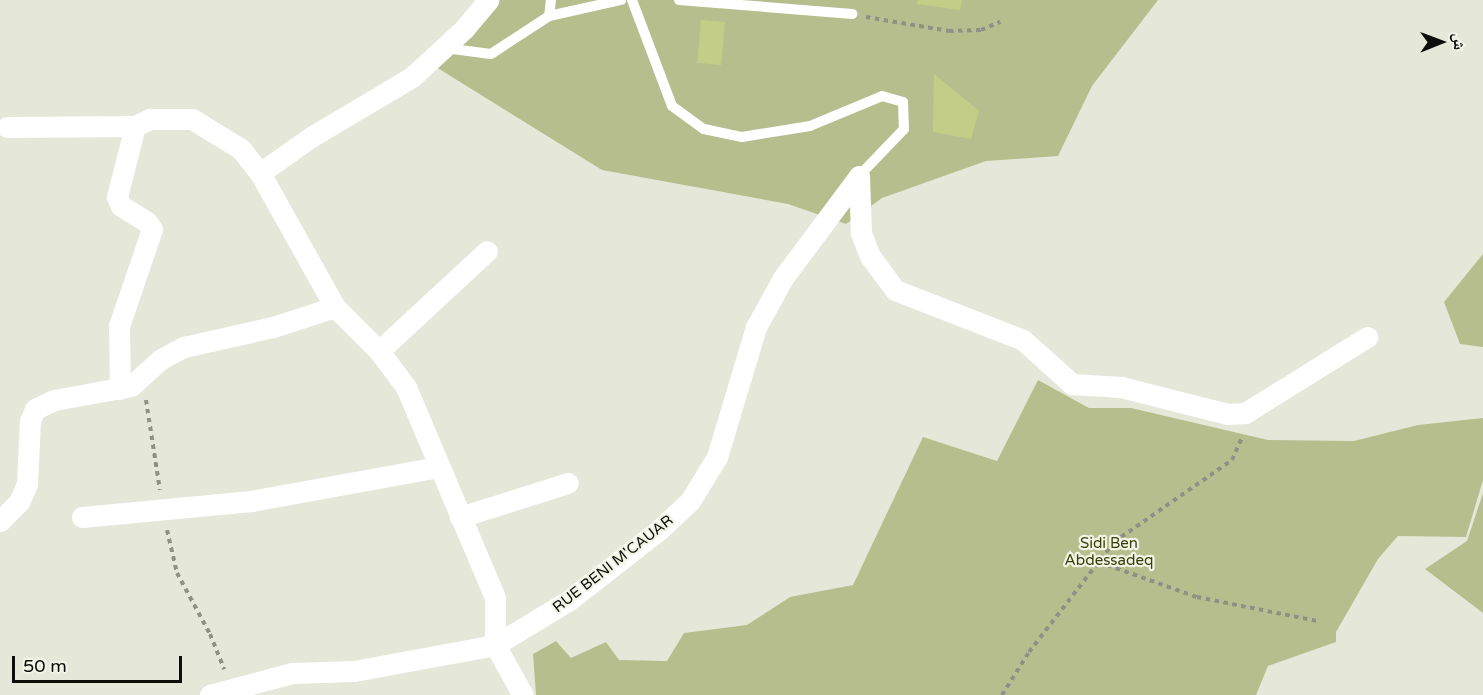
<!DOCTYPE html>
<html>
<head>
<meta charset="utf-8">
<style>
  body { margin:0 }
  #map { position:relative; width:1483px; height:695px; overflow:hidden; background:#e5e8d9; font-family:"Varela Round","Noto Naskh Arabic",sans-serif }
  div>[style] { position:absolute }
  .green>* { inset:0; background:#b7be8e }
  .building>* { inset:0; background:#c4cd87; transform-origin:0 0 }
  .path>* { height:4px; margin-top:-2px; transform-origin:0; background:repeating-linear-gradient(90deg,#8f9086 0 4.5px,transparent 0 9px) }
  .service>* { height:10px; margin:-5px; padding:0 5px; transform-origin:5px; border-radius:5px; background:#fff }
  .minor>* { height:21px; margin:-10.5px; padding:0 10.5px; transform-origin:10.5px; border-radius:10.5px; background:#fff }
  span { translate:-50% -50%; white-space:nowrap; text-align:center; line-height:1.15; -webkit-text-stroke:4.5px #f2f5e6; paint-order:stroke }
  .park-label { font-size:15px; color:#3a3e07 }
  .street-label { font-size:15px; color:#0d0d09 }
  .north { position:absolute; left:1411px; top:12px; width:60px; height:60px; -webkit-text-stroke:4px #f2f5e6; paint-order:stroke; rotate:89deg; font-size:16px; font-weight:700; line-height:24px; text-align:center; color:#0d0d09 }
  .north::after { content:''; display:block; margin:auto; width:21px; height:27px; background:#0d0d09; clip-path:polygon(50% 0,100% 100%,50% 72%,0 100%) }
  .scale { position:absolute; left:12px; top:656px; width:170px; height:27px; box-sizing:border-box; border:3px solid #0d0d09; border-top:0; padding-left:8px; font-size:18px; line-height:21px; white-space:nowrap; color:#0d0d09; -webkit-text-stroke:4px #f2f5e6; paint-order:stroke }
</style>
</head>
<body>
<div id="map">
  <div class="green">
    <i style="clip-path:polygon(491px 0,1158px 0,1092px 86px,1058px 156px,986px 161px,882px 198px,846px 224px,788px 204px,602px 170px,436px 67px)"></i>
    <i style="clip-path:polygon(1483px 254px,1483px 347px,1460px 344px,1444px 302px)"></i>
    <i style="clip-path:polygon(1038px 380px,1089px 408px,1131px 408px,1268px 440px,1354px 441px,1418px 425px,1483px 418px,1483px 480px,1466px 537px,1398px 536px,1378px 559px,1336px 632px,1336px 642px,1268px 666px,1256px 695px,536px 695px,533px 654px,556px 641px,571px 658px,606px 642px,619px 660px,667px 661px,684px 633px,747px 625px,790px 597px,853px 585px,923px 437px,997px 461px)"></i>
    <i style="clip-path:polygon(1483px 493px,1483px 613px,1425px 569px,1467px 541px)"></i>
  </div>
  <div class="building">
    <i style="clip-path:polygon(918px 0,962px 0,960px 10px,917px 4px)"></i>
    <i style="left:701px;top:20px;width:24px;height:43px;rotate:5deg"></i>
    <i style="clip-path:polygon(934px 74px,979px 111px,971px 139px,933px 132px)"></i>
  </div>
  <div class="path">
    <i style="left:866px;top:17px;width:84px;rotate:9.6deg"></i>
    <i style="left:949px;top:31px;width:32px;rotate:-2deg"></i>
    <i style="left:981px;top:30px;width:21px;rotate:-23deg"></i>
    <i style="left:146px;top:400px;width:91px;rotate:81.2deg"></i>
    <i style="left:167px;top:530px;width:44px;rotate:76.9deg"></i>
    <i style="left:177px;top:573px;width:69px;rotate:61.6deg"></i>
    <i style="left:210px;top:634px;width:38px;rotate:68deg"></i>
    <i style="left:1099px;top:562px;width:104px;rotate:19.7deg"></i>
    <i style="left:1197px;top:597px;width:122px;rotate:11.3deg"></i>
    <i style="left:1002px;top:695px;width:51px;rotate:-57.9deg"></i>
    <i style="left:1029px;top:652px;width:139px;rotate:-52.3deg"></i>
    <i style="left:1114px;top:542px;width:144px;rotate:-34.8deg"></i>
    <i style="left:1232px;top:460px;width:24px;rotate:-66deg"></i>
  </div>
  <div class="service">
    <i style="left:551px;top:0;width:16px;rotate:97deg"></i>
    <i style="left:549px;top:16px;width:74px;rotate:-12.5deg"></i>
    <i style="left:632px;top:0;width:113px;rotate:69.3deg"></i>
    <i style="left:672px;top:106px;width:39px;rotate:36deg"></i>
    <i style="left:704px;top:129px;width:39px;rotate:12deg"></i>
    <i style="left:742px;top:137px;width:69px;rotate:-9.2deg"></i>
    <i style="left:810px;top:126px;width:78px;rotate:-22.6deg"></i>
    <i style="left:882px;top:96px;width:22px;rotate:16deg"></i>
    <i style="left:903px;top:102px;width:27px;rotate:88deg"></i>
    <i style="left:904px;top:129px;width:65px;rotate:133.8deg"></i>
    <i style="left:679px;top:0;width:174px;rotate:4.6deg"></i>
    <i style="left:445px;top:48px;width:46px;rotate:7.4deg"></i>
    <i style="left:491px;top:54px;width:69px;rotate:-33.2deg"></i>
  </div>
  <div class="minor">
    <i style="left:135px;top:126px;width:17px;rotate:-25deg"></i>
    <i style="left:150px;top:119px;width:42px"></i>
    <i style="left:192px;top:119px;width:57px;rotate:31.5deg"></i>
    <i style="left:241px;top:149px;width:31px;rotate:52deg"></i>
    <i style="left:260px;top:173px;width:154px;rotate:60.8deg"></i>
    <i style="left:335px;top:307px;width:62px;rotate:45deg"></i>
    <i style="left:379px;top:351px;width:45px;rotate:53.1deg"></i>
    <i style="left:406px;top:387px;width:229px;rotate:67.1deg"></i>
    <i style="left:495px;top:598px;width:47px;rotate:90deg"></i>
    <i style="left:495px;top:645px;width:57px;rotate:60.8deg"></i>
    <i style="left:7px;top:127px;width:128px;rotate:-0.4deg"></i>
    <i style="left:260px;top:173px;width:62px;rotate:-35.2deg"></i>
    <i style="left:311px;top:137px;width:117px;rotate:-30.7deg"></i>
    <i style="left:412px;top:77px;width:71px;rotate:-42.7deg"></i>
    <i style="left:464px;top:29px;width:38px;rotate:-50deg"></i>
    <i style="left:859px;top:176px;width:57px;rotate:88deg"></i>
    <i style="left:861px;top:233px;width:25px;rotate:69deg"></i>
    <i style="left:870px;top:256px;width:42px;rotate:53.7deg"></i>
    <i style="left:895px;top:290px;width:137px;rotate:21.3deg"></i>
    <i style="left:1023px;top:340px;width:66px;rotate:41.9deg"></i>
    <i style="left:1072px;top:384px;width:49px;rotate:3.5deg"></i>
    <i style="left:1121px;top:387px;width:110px;rotate:14.2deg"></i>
    <i style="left:1228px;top:414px;width:17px;rotate:-3deg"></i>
    <i style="left:1245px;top:413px;width:144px;rotate:-31.9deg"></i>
    <i style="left:379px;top:351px;width:147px;rotate:-42.8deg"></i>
    <i style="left:120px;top:389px;width:63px;rotate:-90.9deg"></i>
    <i style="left:119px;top:326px;width:102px;rotate:-71.2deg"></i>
    <i style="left:152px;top:229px;width:9px;rotate:-126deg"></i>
    <i style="left:147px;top:222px;width:31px;rotate:-148deg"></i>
    <i style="left:121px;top:206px;width:10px;rotate:-114deg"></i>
    <i style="left:117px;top:197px;width:73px;rotate:-75.8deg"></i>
    <i style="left:82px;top:517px;width:170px;rotate:-5.4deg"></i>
    <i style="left:251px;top:501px;width:191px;rotate:-10.3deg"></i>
    <i style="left:460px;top:517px;width:113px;rotate:-17.5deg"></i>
    <i style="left:0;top:521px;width:27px;rotate:-45deg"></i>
    <i style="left:19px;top:502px;width:20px;rotate:-66deg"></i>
    <i style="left:27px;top:484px;width:63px;rotate:-87.3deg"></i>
    <i style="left:30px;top:421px;width:13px;rotate:-67deg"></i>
    <i style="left:35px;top:409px;width:21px;rotate:-25deg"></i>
    <i style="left:54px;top:400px;width:78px;rotate:-10.3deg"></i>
    <i style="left:131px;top:386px;width:40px;rotate:-42deg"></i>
    <i style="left:161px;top:359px;width:26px;rotate:-28deg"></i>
    <i style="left:184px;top:347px;width:91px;rotate:-12.7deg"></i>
    <i style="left:273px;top:327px;width:65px;rotate:-17.9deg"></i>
    <i style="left:210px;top:695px;width:85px;rotate:-15deg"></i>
    <i style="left:292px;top:673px;width:62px;rotate:-1.8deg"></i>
    <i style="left:354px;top:671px;width:143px;rotate:-10.4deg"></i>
    <i style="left:495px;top:645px;width:85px;rotate:-31.1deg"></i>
    <i style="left:568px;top:601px;width:115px;rotate:-38deg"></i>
    <i style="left:659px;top:530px;width:42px;rotate:-43.1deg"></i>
    <i style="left:690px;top:501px;width:52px;rotate:-58.5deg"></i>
    <i style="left:717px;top:457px;width:136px;rotate:-73.3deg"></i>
    <i style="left:756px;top:327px;width:56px;rotate:-61.1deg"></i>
    <i style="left:783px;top:278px;width:127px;rotate:-53.3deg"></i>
  </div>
  <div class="park-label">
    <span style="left:1109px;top:552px">Sidi Ben<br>Abdessadeq</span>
  </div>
  <div class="street-label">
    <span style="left:613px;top:564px;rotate:-38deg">RUE BENI M'CAUAR</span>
  </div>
  <div class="north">ش</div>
  <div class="scale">50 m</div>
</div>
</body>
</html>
